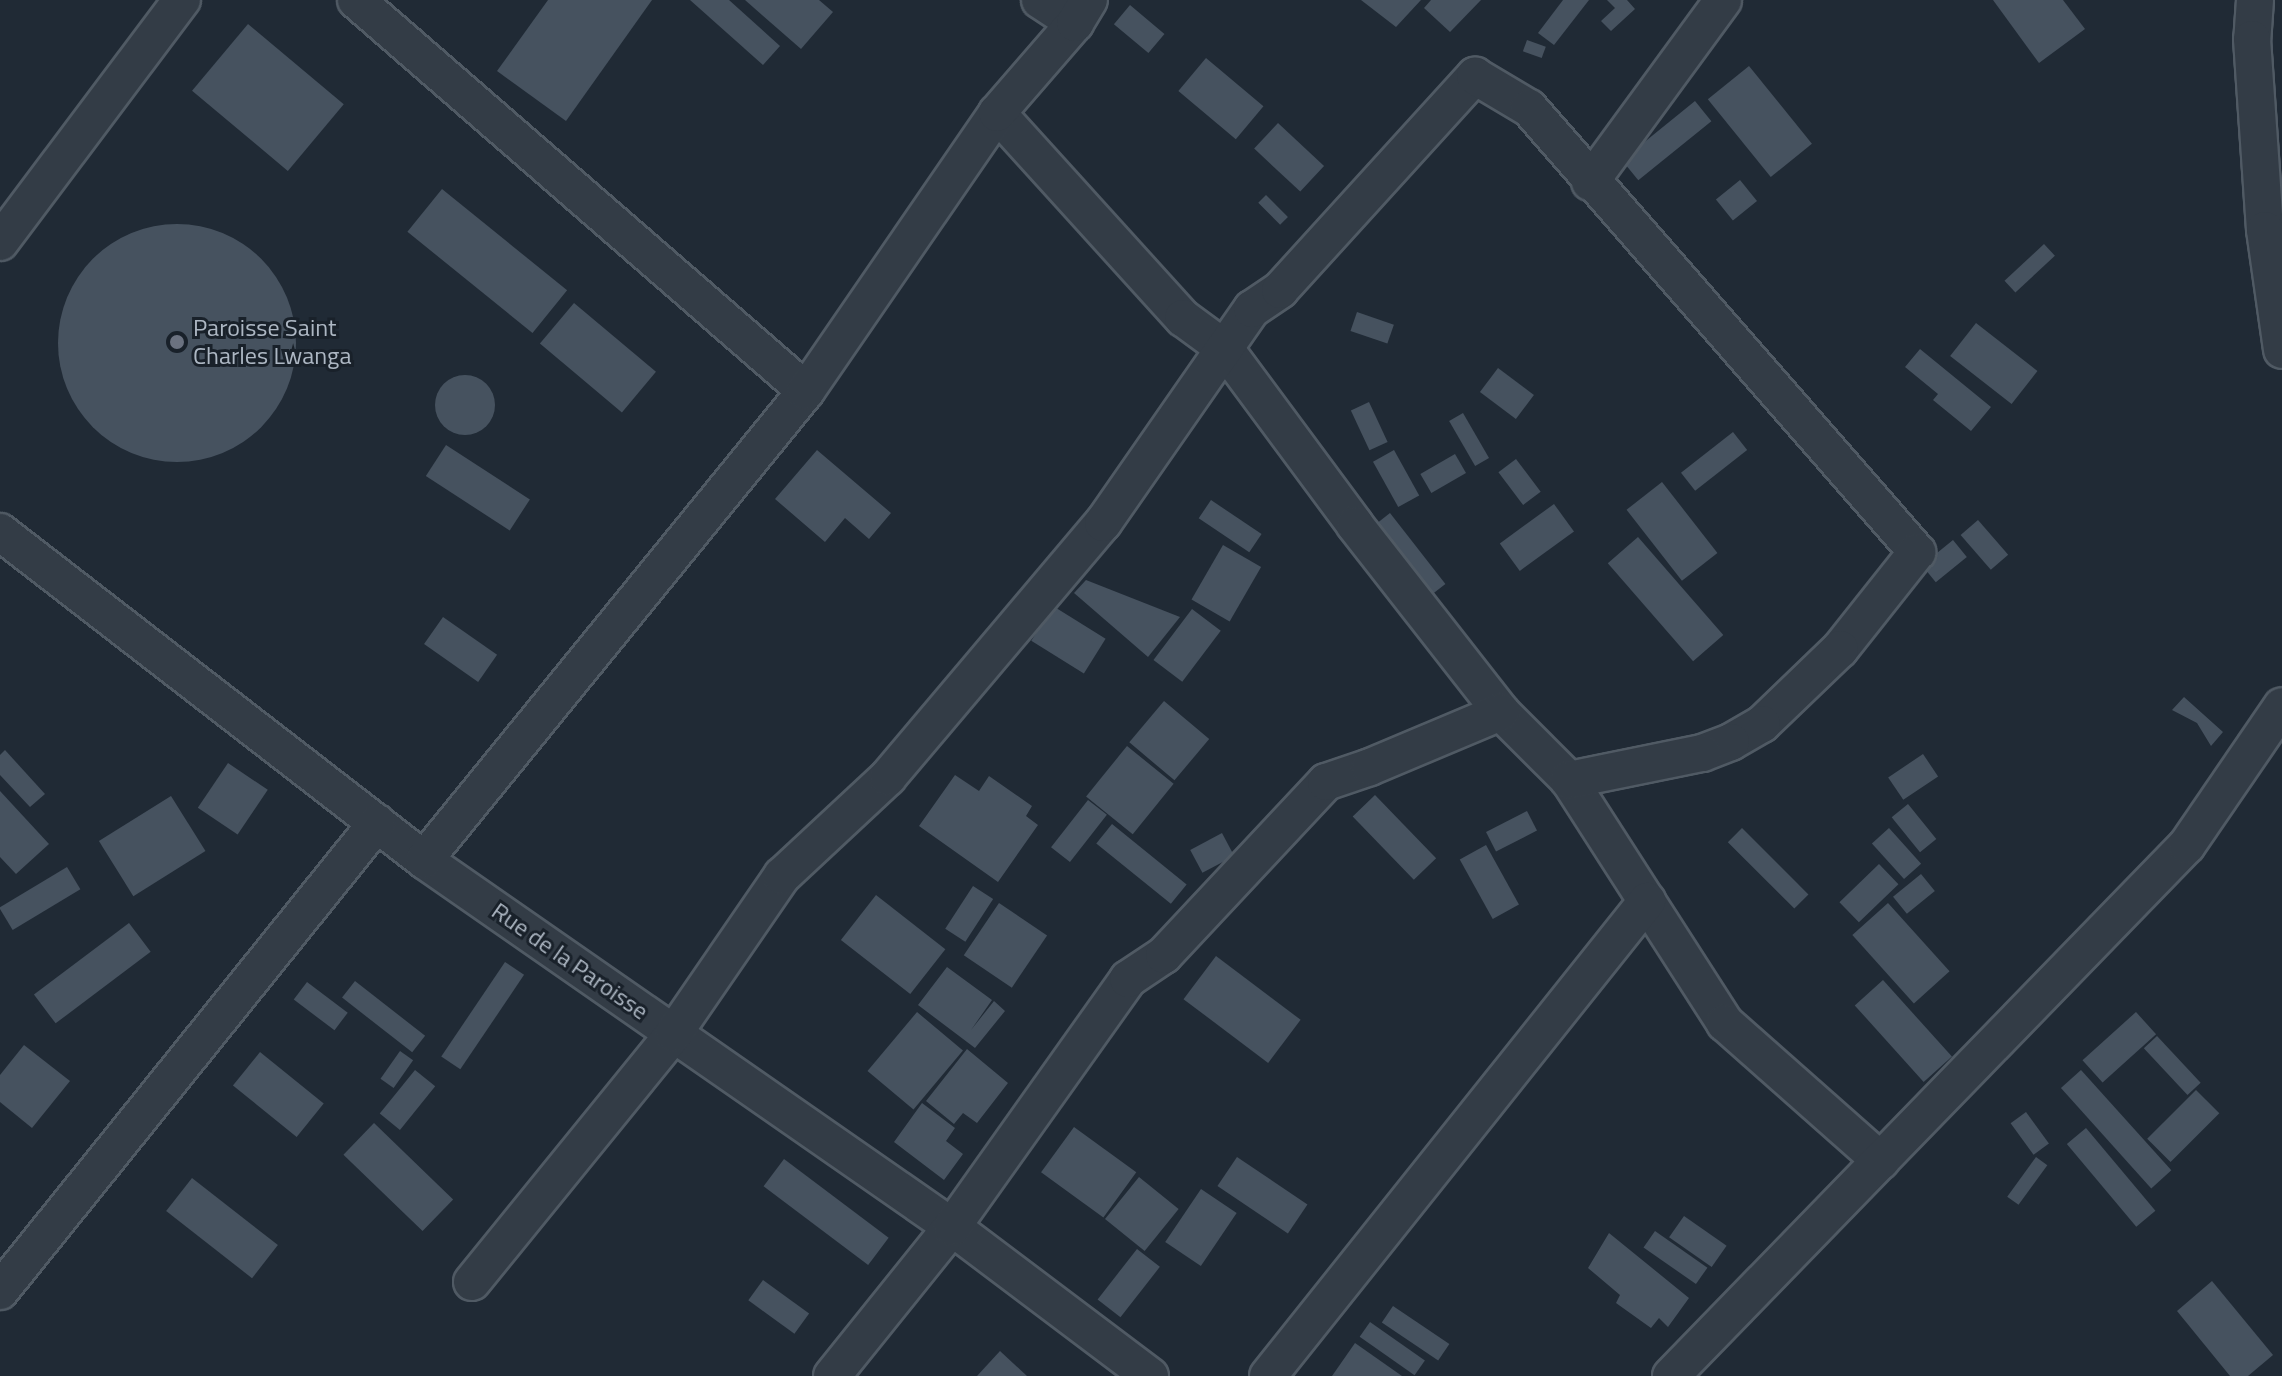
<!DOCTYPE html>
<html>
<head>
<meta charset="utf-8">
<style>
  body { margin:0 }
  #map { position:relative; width:2282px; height:1376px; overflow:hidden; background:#202a35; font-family:"Titillium Web",sans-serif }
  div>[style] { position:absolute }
  .building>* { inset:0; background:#46525f; transform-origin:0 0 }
  .round { border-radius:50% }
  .roads { filter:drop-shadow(2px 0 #505a64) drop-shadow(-2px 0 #505a64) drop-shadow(0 2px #505a64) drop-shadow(0 -2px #505a64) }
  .street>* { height:36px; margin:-18px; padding:0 18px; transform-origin:18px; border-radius:18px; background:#333c46 }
  .dots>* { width:22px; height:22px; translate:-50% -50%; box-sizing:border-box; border:4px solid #19212a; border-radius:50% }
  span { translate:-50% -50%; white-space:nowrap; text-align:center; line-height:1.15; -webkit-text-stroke:6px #19212a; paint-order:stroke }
  .poi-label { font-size:24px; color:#adb7c3 }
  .left { translate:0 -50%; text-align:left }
  .street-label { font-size:24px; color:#adb7c3 }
</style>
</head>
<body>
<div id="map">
  <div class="building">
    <i style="clip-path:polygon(548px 0,652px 0,566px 121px,497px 71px)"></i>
    <i style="clip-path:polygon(690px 0,729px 0,780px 46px,763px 65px)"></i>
    <i style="clip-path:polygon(745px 0,819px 0,833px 12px,801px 49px)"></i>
    <i style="clip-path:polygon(1361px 0,1421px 0,1396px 27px)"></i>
    <i style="clip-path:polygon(1431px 0,1481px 0,1450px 32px,1424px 8px)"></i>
    <i style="clip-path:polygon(1563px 0,1589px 0,1554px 45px,1538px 33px)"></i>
    <i style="clip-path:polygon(1607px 0,1627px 0,1635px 9px,1611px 31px,1601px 21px,1615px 8px)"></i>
    <i style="clip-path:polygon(1993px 0,2063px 0,2085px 29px,2039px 63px)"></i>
    <i style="left:1130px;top:5px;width:45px;height:25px;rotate:40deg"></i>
    <i style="left:248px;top:24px;width:125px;height:87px;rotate:40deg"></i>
    <i style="left:1527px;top:40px;width:20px;height:12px;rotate:20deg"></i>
    <i style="left:1206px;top:58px;width:75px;height:43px;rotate:40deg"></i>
    <i style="left:1749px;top:66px;width:100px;height:53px;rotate:51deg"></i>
    <i style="left:1695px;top:101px;width:26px;height:94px;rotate:51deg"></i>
    <i style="left:1278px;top:123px;width:63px;height:35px;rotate:43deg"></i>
    <i style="left:1740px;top:180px;width:27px;height:31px;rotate:51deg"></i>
    <i style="left:442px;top:189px;width:161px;height:55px;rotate:39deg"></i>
    <i style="left:1266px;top:195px;width:31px;height:11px;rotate:45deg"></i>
    <i class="round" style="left:58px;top:224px;width:238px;height:238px"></i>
    <i style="left:2044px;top:244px;width:16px;height:54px;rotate:47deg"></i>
    <i style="left:574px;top:303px;width:107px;height:53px;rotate:40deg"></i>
    <i style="left:1357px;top:312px;width:39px;height:20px;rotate:19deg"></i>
    <i style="left:1976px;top:323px;width:78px;height:42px;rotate:38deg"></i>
    <i style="clip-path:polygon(1920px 349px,1991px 407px,1971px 431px,1933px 400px,1938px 394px,1905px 367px)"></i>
    <i style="left:1498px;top:368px;width:45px;height:30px;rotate:37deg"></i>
    <i class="round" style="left:435px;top:375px;width:60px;height:60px"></i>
    <i style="left:1369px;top:402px;width:44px;height:20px;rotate:65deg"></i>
    <i style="left:1463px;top:413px;width:52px;height:16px;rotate:60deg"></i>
    <i style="left:1733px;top:432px;width:23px;height:66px;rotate:52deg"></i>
    <i style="left:446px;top:445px;width:100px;height:37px;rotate:33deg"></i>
    <i style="clip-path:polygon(817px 450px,891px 513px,869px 539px,845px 518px,825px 542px,775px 499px)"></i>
    <i style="left:1394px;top:450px;width:52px;height:24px;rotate:61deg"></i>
    <i style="left:1455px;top:454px;width:22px;height:40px;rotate:60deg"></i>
    <i style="left:1516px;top:459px;width:41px;height:22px;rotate:53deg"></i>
    <i style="left:1662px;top:482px;width:90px;height:45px;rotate:52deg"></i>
    <i style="left:1211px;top:500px;width:61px;height:22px;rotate:34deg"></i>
    <i style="left:1554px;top:504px;width:34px;height:67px;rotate:54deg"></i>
    <i style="left:1390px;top:513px;width:90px;height:23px;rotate:52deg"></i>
    <i style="left:1978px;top:520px;width:46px;height:23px;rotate:49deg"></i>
    <i style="left:1638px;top:537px;width:130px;height:40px;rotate:49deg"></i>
    <i style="left:1953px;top:540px;width:22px;height:40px;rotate:51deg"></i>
    <i style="left:1223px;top:545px;width:44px;height:63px;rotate:30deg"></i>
    <i style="clip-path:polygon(1086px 580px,1180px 617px,1148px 657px,1074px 593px)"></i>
    <i style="left:1053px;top:606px;width:62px;height:41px;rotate:32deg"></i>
    <i style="left:1192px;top:609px;width:36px;height:64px;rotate:37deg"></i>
    <i style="left:443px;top:617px;width:66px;height:33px;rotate:35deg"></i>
    <i style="clip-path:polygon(2184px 697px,2223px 732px,2211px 746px,2197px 723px,2172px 710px)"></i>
    <i style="left:1164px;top:701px;width:59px;height:54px;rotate:40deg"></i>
    <i style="left:1127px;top:746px;width:60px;height:65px;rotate:39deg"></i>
    <i style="clip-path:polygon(5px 750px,45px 794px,30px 807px,0 775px,0 755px)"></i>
    <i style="left:1923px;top:754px;width:27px;height:42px;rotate:56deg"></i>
    <i style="left:228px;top:763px;width:48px;height:54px;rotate:34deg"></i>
    <i style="clip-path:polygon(955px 775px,979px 791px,989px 776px,1032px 806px,1026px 816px,1038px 825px,998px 882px,919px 826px)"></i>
    <i style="clip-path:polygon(0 791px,49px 844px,16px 874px,0 857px)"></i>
    <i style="left:1375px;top:795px;width:88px;height:31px;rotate:46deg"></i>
    <i style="left:171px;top:796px;width:65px;height:85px;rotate:58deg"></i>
    <i style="left:1088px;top:800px;width:24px;height:60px;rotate:38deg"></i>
    <i style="left:1908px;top:804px;width:45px;height:21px;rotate:51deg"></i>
    <i style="left:1527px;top:811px;width:22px;height:46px;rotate:63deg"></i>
    <i style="left:1112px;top:824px;width:96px;height:25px;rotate:39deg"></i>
    <i style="left:1742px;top:828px;width:94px;height:20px;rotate:45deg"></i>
    <i style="left:1889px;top:828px;width:48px;height:23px;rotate:48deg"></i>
    <i style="left:1222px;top:833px;width:26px;height:36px;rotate:62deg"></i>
    <i style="left:1486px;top:845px;width:68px;height:30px;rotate:61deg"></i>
    <i style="left:1879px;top:864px;width:28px;height:55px;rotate:46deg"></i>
    <i style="left:67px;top:867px;width:26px;height:79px;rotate:59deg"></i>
    <i style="left:1921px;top:874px;width:22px;height:36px;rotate:51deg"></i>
    <i style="left:973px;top:886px;width:24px;height:51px;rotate:33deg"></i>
    <i style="left:876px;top:895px;width:88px;height:57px;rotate:38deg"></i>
    <i style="left:999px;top:903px;width:58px;height:63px;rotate:34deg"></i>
    <i style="left:1888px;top:903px;width:92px;height:48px;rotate:48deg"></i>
    <i style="left:129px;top:923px;width:36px;height:119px;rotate:53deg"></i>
    <i style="left:1216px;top:956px;width:106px;height:54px;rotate:37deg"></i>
    <i style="left:505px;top:962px;width:23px;height:114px;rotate:34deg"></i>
    <i style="clip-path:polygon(947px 967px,992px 1000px,971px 1030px,994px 1001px,1005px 1011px,975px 1048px,918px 1005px)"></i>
    <i style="left:1883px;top:980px;width:103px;height:38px;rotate:48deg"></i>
    <i style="left:355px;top:981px;width:89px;height:21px;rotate:38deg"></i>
    <i style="left:307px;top:982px;width:51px;height:22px;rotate:37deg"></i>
    <i style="left:917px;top:1012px;width:60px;height:77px;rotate:40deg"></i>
    <i style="left:2136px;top:1012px;width:30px;height:72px;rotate:48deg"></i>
    <i style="left:2157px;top:1036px;width:64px;height:18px;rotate:47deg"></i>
    <i style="clip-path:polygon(24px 1045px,70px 1081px,32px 1128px,0 1102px,0 1075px)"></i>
    <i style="clip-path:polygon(967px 1049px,1008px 1083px,977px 1123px,963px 1113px,954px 1124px,926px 1101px)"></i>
    <i style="left:400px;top:1051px;width:16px;height:34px;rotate:35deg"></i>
    <i style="left:260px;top:1052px;width:82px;height:43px;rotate:39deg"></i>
    <i style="left:415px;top:1070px;width:26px;height:56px;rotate:39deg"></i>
    <i style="left:2081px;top:1070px;width:135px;height:27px;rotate:48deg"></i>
    <i style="left:2196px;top:1090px;width:33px;height:69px;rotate:45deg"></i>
    <i style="clip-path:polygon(922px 1103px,955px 1128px,946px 1141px,963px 1154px,944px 1180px,894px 1142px)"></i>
    <i style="left:2026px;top:1112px;width:39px;height:19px;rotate:54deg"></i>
    <i style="left:374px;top:1123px;width:110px;height:44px;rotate:44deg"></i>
    <i style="left:1074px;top:1127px;width:77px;height:56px;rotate:36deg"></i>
    <i style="left:2086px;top:1128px;width:108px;height:25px;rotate:50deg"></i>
    <i style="left:1237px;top:1157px;width:85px;height:35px;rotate:34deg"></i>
    <i style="left:2036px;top:1157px;width:14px;height:49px;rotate:36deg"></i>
    <i style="left:784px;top:1159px;width:131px;height:34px;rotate:37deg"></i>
    <i style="left:1139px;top:1177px;width:51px;height:54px;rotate:39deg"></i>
    <i style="left:192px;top:1178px;width:109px;height:42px;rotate:38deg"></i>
    <i style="left:1201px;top:1189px;width:43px;height:64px;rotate:34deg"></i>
    <i style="left:1684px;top:1216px;width:52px;height:26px;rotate:35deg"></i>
    <i style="left:1655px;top:1231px;width:64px;height:20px;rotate:35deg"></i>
    <i style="clip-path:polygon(1609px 1233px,1689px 1298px,1668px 1327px,1659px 1318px,1651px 1328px,1616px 1303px,1620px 1295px,1588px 1268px)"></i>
    <i style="left:1137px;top:1249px;width:29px;height:64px;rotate:38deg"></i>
    <i style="left:763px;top:1280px;width:57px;height:25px;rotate:36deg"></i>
    <i style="clip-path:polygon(2212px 1281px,2273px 1355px,2248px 1376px,2230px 1376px,2177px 1311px)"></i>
    <i style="left:1393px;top:1306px;width:68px;height:20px;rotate:34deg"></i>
    <i style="left:1370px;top:1322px;width:67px;height:18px;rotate:35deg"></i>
    <i style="clip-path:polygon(1355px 1343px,1402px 1376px,1332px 1376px)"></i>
    <i style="clip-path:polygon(1000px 1351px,1027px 1376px,977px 1376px)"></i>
  </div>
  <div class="roads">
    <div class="street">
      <i style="left:356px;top:0;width:596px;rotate:40.99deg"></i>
      <i style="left:1040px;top:0;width:42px;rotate:33.3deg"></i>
      <i style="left:2255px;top:0;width:39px;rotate:94deg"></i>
      <i style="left:2252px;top:39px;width:191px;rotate:86.1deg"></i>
      <i style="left:2265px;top:230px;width:121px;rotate:81.9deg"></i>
      <i style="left:997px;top:113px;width:277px;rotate:47.8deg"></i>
      <i style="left:1183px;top:318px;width:52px;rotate:36.4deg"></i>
      <i style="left:1225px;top:349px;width:219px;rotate:53.5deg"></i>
      <i style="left:1355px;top:525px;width:237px;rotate:52deg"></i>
      <i style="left:1501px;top:712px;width:96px;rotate:45deg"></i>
      <i style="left:1569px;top:780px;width:289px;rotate:57.3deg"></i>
      <i style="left:1725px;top:1023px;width:208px;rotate:41.5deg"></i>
      <i style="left:1590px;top:182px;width:225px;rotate:-53.8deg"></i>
      <i style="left:0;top:242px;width:303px;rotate:-53.1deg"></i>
      <i style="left:0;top:532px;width:536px;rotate:37.72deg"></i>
      <i style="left:424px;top:860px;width:643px;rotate:34.8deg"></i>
      <i style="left:952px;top:1227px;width:248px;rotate:37deg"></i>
      <i style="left:424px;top:860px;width:605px;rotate:-50.84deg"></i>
      <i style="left:806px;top:391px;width:337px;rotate:-55.5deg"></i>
      <i style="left:997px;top:113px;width:119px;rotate:-49.1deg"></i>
      <i style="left:1075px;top:23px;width:27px;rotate:-59deg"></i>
      <i style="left:472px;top:1282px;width:321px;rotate:-50.9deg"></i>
      <i style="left:674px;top:1033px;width:191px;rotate:-55.5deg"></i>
      <i style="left:782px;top:876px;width:145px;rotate:-43deg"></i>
      <i style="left:888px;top:777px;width:333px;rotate:-49.8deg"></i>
      <i style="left:1103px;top:523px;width:261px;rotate:-55.2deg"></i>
      <i style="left:1252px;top:309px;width:34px;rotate:-34deg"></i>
      <i style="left:1280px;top:290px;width:290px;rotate:-47.7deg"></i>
      <i style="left:1475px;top:76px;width:63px;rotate:30.7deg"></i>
      <i style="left:1529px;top:108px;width:590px;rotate:48.85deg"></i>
      <i style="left:1917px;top:552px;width:124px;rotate:128.4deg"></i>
      <i style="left:1840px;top:649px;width:108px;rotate:136.1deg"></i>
      <i style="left:1762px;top:724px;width:36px;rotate:150deg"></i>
      <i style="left:1731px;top:742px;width:31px;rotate:159deg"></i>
      <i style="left:1702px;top:753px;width:136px;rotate:168.5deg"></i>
      <i style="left:0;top:1291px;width:601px;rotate:-51.15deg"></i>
      <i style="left:832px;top:1376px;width:191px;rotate:-51.2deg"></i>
      <i style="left:952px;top:1227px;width:304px;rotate:-54.6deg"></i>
      <i style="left:1128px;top:979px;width:43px;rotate:-33.7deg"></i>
      <i style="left:1164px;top:955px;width:237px;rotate:-46.9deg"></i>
      <i style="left:1326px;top:782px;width:46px;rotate:-18.8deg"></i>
      <i style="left:1370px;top:767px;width:142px;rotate:-22.8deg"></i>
      <i style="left:1268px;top:1376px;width:608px;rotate:-51.41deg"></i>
      <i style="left:1671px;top:1376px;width:740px;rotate:-45.82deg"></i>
      <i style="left:2187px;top:845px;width:168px;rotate:-55.6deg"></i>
    </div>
  </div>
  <div class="dots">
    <i style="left:177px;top:342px;background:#6b7280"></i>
  </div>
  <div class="poi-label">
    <span class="left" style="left:193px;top:342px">Paroisse Saint<br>Charles Lwanga</span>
  </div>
  <div class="street-label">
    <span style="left:570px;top:961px;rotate:35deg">Rue de la Paroisse</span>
  </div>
</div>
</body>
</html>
